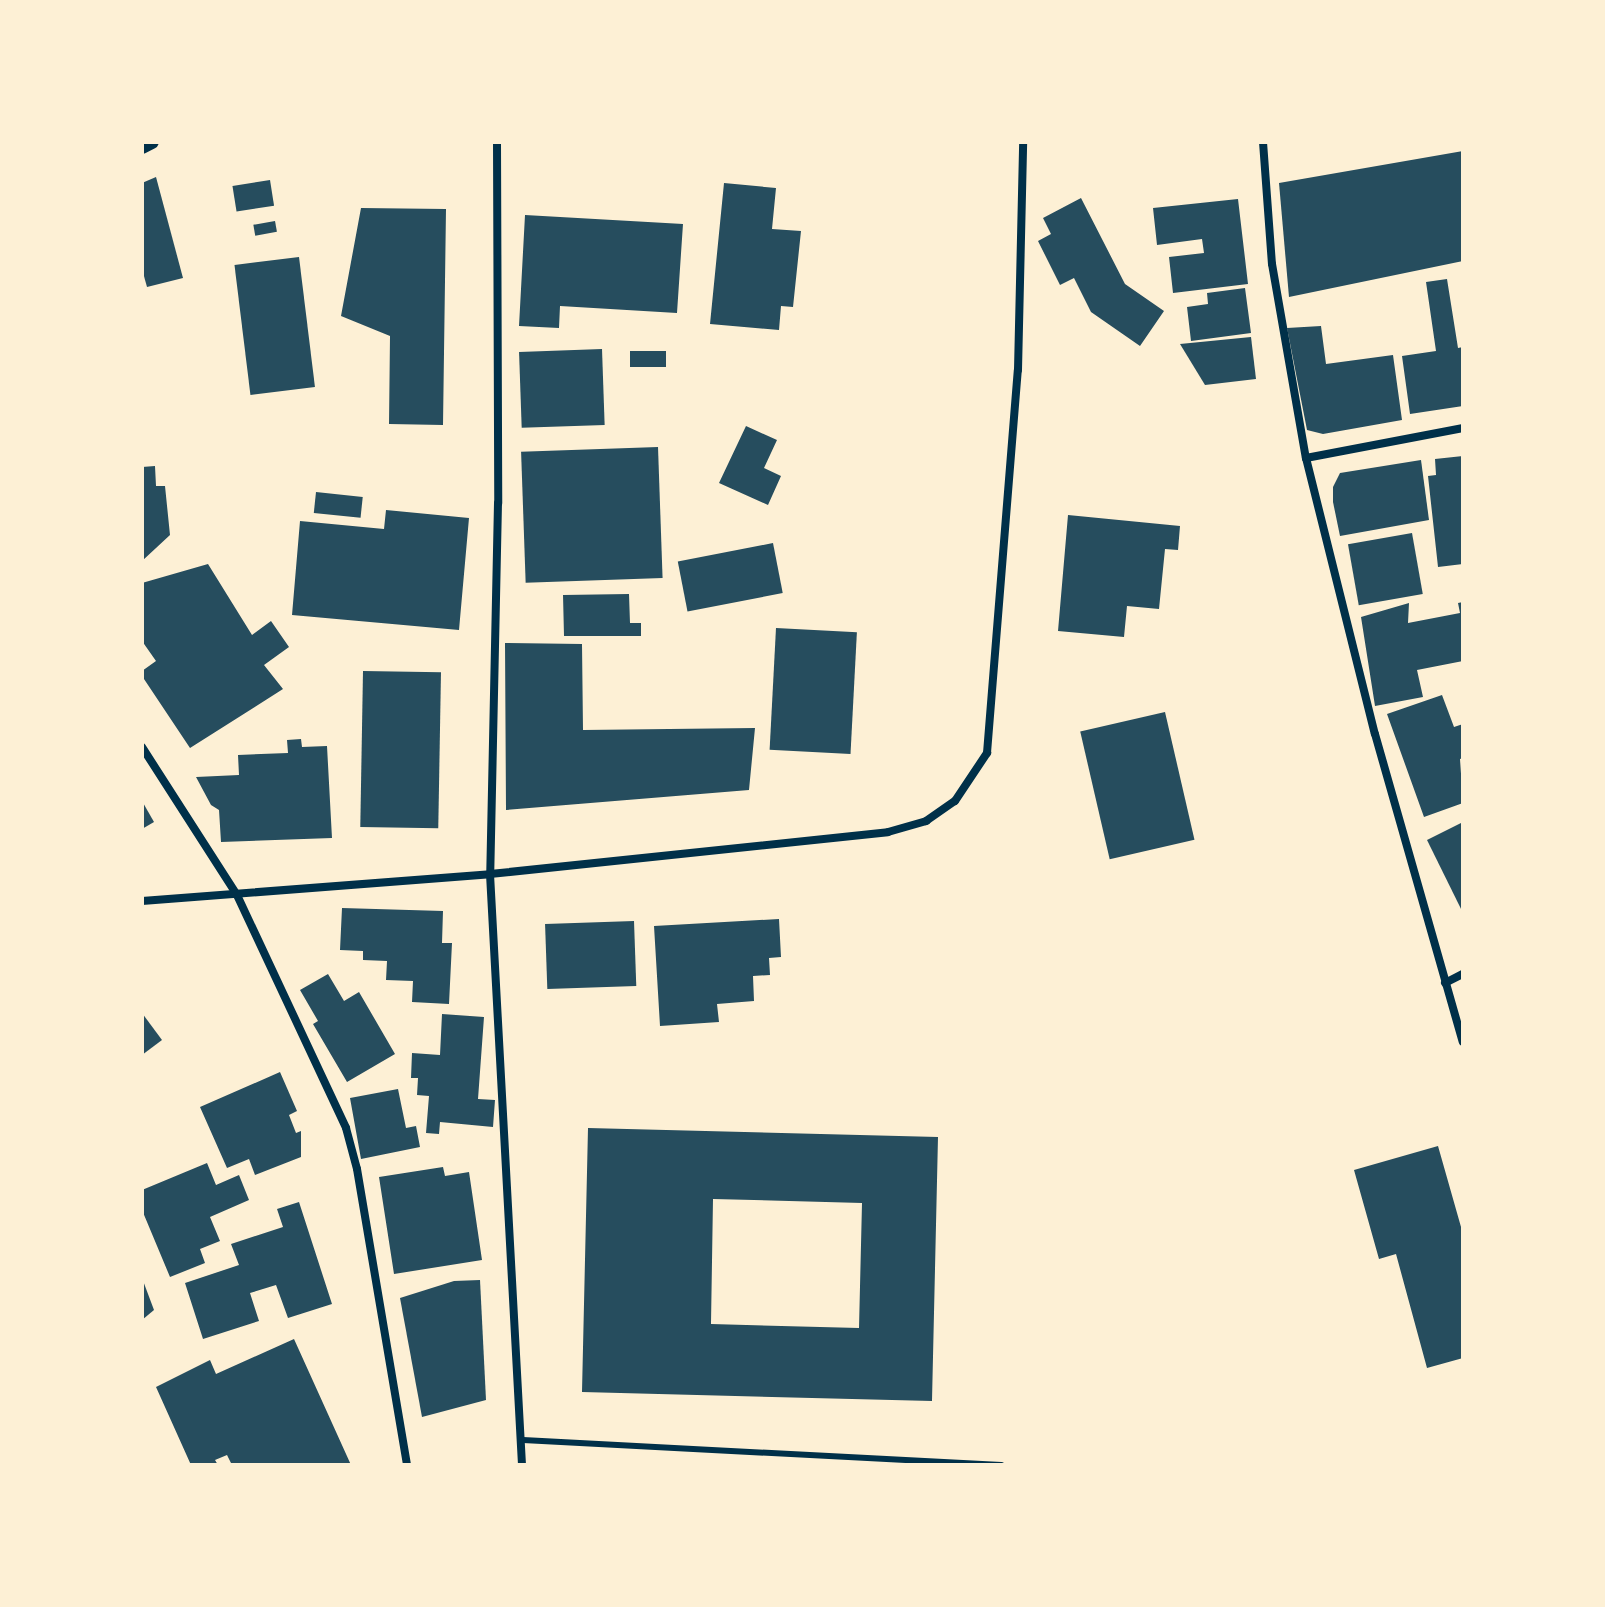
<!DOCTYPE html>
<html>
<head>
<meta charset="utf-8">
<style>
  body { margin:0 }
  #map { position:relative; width:1605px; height:1607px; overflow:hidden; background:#fdf0d5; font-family:"Public Sans",sans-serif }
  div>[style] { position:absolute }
  .building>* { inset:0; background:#264d5e; transform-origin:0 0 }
  .service>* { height:6px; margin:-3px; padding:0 3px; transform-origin:3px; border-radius:3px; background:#003049 }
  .minor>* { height:8px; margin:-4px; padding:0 4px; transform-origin:4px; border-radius:4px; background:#003049 }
  .tertiary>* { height:14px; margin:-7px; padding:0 7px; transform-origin:7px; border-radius:7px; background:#003049 }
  span { translate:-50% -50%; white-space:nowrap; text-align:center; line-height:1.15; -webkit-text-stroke:6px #fdf0d5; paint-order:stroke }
  .frame { position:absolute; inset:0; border:144px solid #fdf0d5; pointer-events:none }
</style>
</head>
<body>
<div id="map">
  <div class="building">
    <i style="clip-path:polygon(1463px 151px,1463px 261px,1289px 297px,1279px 183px)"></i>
    <i style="clip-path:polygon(156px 177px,183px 278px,147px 287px,142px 269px,142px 183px)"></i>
    <i style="left:270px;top:180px;width:26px;height:38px;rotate:81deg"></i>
    <i style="clip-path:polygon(724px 183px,776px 188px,772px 229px,801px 231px,793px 307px,781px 306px,779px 330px,710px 324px)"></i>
    <i style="clip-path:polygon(1081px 198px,1125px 284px,1164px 311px,1140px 346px,1091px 312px,1074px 278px,1060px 285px,1038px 241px,1051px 234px,1043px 218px)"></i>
    <i style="clip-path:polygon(1238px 199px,1248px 284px,1173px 293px,1169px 257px,1204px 253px,1202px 239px,1157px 245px,1153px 208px)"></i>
    <i style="clip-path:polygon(361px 208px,446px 209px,443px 425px,389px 424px,390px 336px,341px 316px)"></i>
    <i style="clip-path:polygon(525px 215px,683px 224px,677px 313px,560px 306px,559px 328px,519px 326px)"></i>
    <i style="left:275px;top:221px;width:11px;height:22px;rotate:80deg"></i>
    <i style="left:299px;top:257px;width:131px;height:65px;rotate:83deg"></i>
    <i style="clip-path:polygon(1447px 279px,1458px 348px,1463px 347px,1463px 406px,1410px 414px,1402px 356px,1436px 351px,1426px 282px)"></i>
    <i style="clip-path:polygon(1245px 288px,1251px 333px,1191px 341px,1187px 307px,1208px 304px,1207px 293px)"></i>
    <i style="clip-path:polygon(1321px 326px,1326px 364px,1393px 355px,1402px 420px,1323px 434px,1307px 430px,1287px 328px)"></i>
    <i style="clip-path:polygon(1251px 337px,1256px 379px,1205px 385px,1180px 344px)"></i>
    <i style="left:602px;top:349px;width:76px;height:83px;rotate:88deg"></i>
    <i style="left:630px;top:351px;width:36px;height:16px"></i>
    <i style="clip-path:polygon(746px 426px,777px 440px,764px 468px,781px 476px,768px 505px,719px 483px)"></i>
    <i style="left:658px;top:447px;width:131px;height:137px;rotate:88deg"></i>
    <i style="clip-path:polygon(1463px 456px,1463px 564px,1438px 567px,1428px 476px,1436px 475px,1435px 459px)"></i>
    <i style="clip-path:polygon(1421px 460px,1429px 520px,1340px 536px,1333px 502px,1333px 487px,1340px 473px)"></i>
    <i style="clip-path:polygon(155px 466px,156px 486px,165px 486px,170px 535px,142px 561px,142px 467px)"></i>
    <i style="left:316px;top:492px;width:47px;height:21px;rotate:6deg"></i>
    <i style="clip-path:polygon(386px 510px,469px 518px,459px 630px,292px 615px,300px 521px,384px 529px)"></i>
    <i style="clip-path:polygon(1068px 515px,1180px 526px,1178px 550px,1165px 549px,1159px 609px,1127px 606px,1124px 637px,1058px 631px)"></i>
    <i style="left:1412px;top:533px;width:62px;height:65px;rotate:80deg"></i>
    <i style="left:773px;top:543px;width:51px;height:97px;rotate:79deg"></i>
    <i style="clip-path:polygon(208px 564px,252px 635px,271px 621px,289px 647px,264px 665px,283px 689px,190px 748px,142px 676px,142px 671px,156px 661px,142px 641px,142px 583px)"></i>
    <i style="clip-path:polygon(629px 594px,630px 623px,641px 623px,641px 636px,564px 636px,563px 595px)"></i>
    <i style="clip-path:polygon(1463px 602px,1463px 661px,1417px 670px,1423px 697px,1375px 706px,1361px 617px,1409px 603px,1408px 623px,1460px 613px,1458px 603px)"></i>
    <i style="left:776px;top:628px;width:81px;height:122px;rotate:3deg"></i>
    <i style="clip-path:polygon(505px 643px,582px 644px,583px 730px,755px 728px,749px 790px,506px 810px)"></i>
    <i style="left:363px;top:671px;width:78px;height:156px;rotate:1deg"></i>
    <i style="clip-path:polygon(1442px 695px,1454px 727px,1463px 724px,1463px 758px,1460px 759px,1463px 803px,1424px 817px,1387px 714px)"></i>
    <i style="left:1165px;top:712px;width:131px;height:87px;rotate:77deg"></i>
    <i style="clip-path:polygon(301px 739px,302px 747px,327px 746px,332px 838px,221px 842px,219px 810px,211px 805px,196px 777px,239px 775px,238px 755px,288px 753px,287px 740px)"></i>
    <i style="clip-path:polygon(142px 801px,154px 822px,142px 829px)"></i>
    <i style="clip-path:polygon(1463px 822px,1463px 913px,1427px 840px)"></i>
    <i style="clip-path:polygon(342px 908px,443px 911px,442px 943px,452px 943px,449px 1004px,412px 1002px,413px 981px,386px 980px,387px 961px,363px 960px,363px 951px,340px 950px)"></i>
    <i style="clip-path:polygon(779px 919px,781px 957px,769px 958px,770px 975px,753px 976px,754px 1001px,717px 1004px,719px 1022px,660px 1026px,654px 926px)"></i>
    <i style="left:634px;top:921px;width:65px;height:89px;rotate:88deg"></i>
    <i style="clip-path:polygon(328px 974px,344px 1001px,359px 992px,395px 1054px,347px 1082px,313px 1024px,318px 1021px,300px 990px)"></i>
    <i style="clip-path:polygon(142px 1013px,162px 1040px,142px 1055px)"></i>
    <i style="clip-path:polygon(442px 1014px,484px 1017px,478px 1099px,495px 1100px,493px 1127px,440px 1122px,439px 1134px,426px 1133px,429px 1096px,417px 1095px,418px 1078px,411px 1078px,412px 1053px,440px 1055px)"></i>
    <i style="clip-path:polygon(280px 1072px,297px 1111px,289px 1115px,296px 1133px,301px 1131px,301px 1157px,255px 1175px,249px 1159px,227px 1168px,200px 1107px)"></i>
    <i style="clip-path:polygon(398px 1089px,406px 1128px,416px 1126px,420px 1147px,361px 1159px,350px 1098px)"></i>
    <i style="clip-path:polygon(evenodd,588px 1128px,938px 1137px,932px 1401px,582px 1392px,588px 1128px,713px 1199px,862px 1203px,859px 1328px,711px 1324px,713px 1199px)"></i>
    <i style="clip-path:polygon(1438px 1146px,1463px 1234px,1463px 1358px,1427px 1368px,1396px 1254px,1379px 1259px,1354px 1170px)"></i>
    <i style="clip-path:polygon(207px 1163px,216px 1185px,239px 1175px,249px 1200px,210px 1217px,220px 1241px,200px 1249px,205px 1263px,170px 1277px,142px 1210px,142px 1190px)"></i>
    <i style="clip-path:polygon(443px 1167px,445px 1176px,469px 1172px,482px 1260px,394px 1274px,379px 1177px)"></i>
    <i style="clip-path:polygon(299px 1202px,332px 1304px,288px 1318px,276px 1285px,250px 1293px,259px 1321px,203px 1339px,185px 1283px,239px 1265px,231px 1244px,283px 1227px,277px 1209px)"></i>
    <i style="clip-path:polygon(142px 1278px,154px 1310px,142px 1320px)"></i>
    <i style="clip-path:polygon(480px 1280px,486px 1400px,422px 1417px,400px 1298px,454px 1281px)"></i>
    <i style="clip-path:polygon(294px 1339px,351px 1465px,232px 1465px,227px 1455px,215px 1460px,218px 1465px,191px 1465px,156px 1387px,210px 1360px,216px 1374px)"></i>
  </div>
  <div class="service">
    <i style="left:523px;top:1440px;width:479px;rotate:3deg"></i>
  </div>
  <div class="minor">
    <i style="left:497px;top:142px;width:361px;rotate:89.8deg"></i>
    <i style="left:498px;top:503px;width:371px;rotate:91.2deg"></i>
    <i style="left:490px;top:874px;width:592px;rotate:86.9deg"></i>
    <i style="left:1263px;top:142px;width:122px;rotate:85.8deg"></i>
    <i style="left:1272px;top:264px;width:197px;rotate:80.1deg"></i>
    <i style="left:1306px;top:458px;width:284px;rotate:76deg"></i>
    <i style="left:1375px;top:734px;width:320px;rotate:74.1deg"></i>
    <i style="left:1306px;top:458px;width:160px;rotate:-10.8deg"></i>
    <i style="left:142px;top:747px;width:176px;rotate:57.3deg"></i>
    <i style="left:237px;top:895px;width:257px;rotate:64.9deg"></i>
    <i style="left:346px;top:1128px;width:42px;rotate:75deg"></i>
    <i style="left:357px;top:1169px;width:300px;rotate:80.4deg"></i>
    <i style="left:142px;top:901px;width:349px;rotate:-4.4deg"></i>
    <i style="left:490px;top:874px;width:400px;rotate:-6deg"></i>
    <i style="left:888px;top:832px;width:40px;rotate:-16deg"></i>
    <i style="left:926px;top:821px;width:35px;rotate:-35deg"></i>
    <i style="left:955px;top:801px;width:58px;rotate:-56.3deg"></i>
    <i style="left:987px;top:753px;width:384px;rotate:-85.4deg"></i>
    <i style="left:1018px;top:370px;width:228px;rotate:-88.7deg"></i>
    <i style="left:1445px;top:983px;width:20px;rotate:-27deg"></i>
  </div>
  <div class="tertiary">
    <i style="left:142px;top:147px;width:11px;rotate:-27deg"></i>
  </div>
  <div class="frame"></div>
</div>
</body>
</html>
